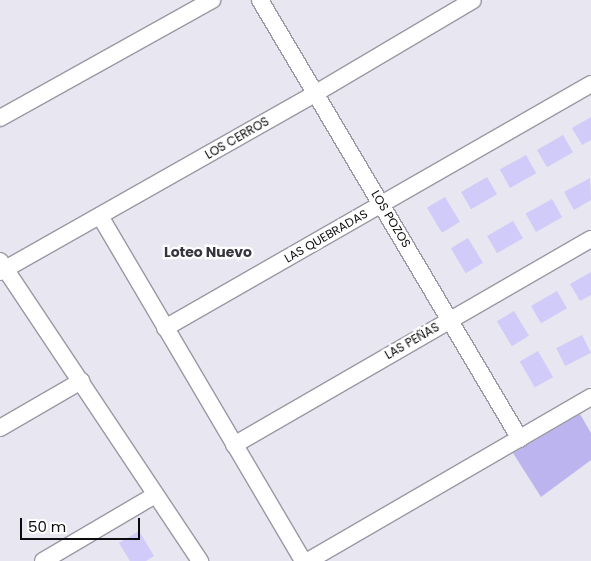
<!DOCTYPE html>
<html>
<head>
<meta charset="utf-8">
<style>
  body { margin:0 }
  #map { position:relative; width:591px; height:561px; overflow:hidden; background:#e7e6f1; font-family:Poppins,sans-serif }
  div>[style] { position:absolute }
  .green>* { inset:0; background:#bcb4ee }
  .building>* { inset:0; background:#d0cbf8; transform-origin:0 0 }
  .roads { filter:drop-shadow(1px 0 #9a99a3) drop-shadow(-1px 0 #9a99a3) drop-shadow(0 1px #9a99a3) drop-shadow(0 -1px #9a99a3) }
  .minor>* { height:16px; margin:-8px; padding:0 8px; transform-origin:8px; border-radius:8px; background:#fff }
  span { translate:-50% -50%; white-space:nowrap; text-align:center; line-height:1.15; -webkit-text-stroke:4.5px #fff; paint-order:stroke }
  .street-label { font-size:12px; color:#0c0c0f }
  .neighbourhood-label { font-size:14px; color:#36353e; font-weight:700 }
  .scale { position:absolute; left:20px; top:518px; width:120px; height:22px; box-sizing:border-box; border:2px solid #0c0c0f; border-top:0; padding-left:6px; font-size:15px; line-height:18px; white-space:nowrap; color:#0c0c0f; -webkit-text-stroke:4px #fff; paint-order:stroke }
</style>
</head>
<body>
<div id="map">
  <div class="green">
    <i style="clip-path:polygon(580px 414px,591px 433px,591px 460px,541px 497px,513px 453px)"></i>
  </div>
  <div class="building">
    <i style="clip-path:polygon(591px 117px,591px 140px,582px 145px,572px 128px)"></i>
    <i style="left:563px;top:135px;width:20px;height:30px;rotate:60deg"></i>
    <i style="left:526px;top:155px;width:21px;height:30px;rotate:61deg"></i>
    <i style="left:487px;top:177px;width:20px;height:30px;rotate:60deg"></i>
    <i style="clip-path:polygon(590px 178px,591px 200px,574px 210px,564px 192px)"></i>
    <i style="left:445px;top:197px;width:29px;height:21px;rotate:59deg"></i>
    <i style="left:552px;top:199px;width:21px;height:30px;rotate:61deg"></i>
    <i style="left:513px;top:221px;width:20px;height:30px;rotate:60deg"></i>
    <i style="left:468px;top:238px;width:29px;height:20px;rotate:59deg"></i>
    <i style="clip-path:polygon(591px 272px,591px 295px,580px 301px,570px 284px)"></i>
    <i style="left:557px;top:291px;width:20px;height:30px;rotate:60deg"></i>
    <i style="left:514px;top:311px;width:29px;height:20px;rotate:59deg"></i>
    <i style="left:582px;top:335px;width:20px;height:29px;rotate:63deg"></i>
    <i style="left:538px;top:351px;width:30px;height:21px;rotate:60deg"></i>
    <i style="clip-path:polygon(139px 531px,154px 556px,146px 561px,130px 561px,119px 543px)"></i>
  </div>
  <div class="roads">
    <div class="minor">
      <i style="left:260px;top:0;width:510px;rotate:59.36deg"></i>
      <i style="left:0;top:118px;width:243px;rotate:-29.1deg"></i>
      <i style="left:100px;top:216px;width:400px;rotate:59.5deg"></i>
      <i style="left:0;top:261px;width:361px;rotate:56.3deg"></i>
      <i style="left:0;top:272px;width:363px;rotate:-29.5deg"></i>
      <i style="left:316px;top:93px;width:182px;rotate:-30.6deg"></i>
      <i style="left:165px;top:328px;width:491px;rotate:-29.8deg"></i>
      <i style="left:0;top:428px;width:94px;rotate:-30.1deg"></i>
      <i style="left:234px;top:445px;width:412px;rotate:-30deg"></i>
      <i style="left:43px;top:561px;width:130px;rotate:-30.5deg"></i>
      <i style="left:308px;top:561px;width:327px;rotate:-30.1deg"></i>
    </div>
  </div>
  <div class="street-label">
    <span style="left:237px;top:138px;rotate:-30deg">LOS CERROS</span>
    <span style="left:391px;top:219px;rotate:59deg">LOS POZOS</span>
    <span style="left:326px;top:236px;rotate:-30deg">LAS QUEBRADAS</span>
    <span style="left:412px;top:341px;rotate:-30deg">LAS PEÑAS</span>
  </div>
  <div class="neighbourhood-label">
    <span style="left:208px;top:252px">Loteo Nuevo</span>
  </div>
  <div class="scale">50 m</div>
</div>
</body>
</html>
